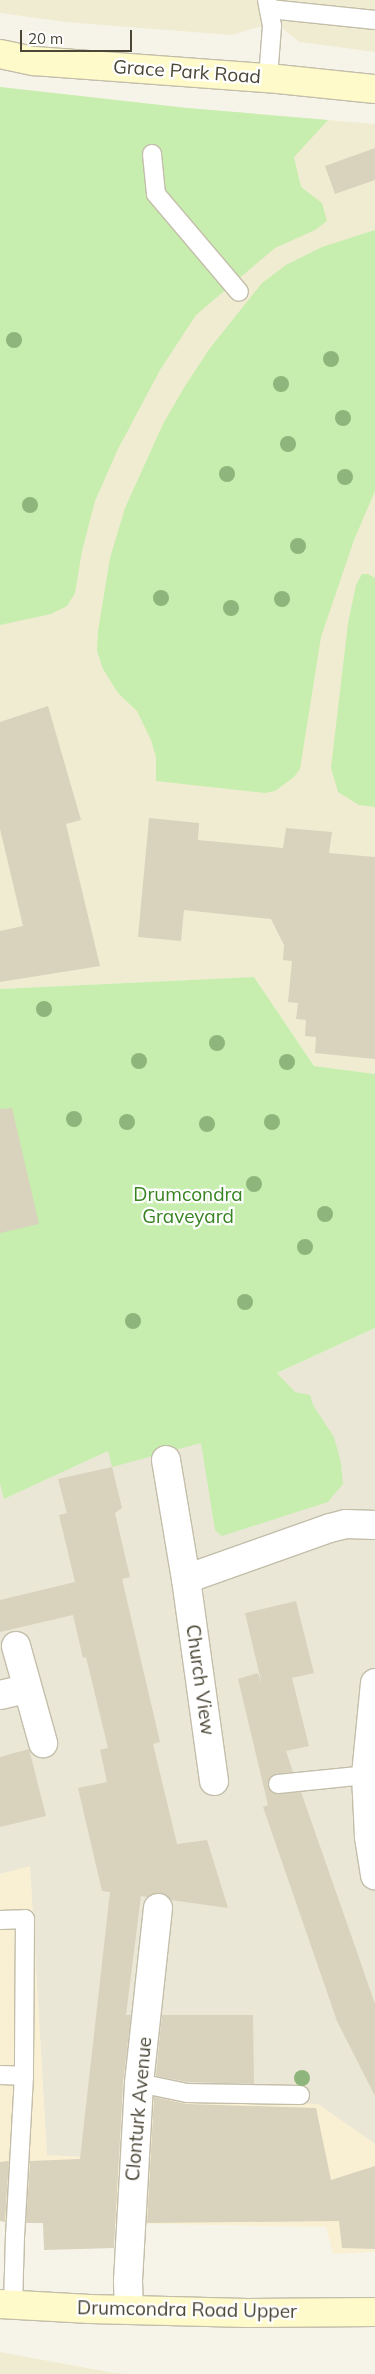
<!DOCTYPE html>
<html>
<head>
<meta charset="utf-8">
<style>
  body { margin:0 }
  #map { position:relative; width:375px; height:2374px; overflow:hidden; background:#f6f4e9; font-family:Mulish,sans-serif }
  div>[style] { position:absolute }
  .residential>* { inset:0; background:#eae7d6 }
  .commercial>* { inset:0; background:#f9efd2 }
  .education>* { inset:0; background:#f0ecd1 }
  .green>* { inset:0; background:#c7eeae }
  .building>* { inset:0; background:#d9d2bd }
  .roads { filter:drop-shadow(1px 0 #c3beaa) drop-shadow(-1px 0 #c3beaa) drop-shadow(0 1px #c3beaa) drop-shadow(0 -1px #c3beaa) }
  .lane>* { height:18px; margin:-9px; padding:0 9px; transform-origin:9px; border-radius:9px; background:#fff }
  .street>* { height:28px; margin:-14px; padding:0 14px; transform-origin:14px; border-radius:14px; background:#fff }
  .secondary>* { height:28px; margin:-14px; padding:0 14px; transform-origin:14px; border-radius:14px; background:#fffaca }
  .trees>* { width:16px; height:16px; margin:-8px; border-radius:50%; background:#8eb67c }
  span { translate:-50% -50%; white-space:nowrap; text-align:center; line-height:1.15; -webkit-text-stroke:4.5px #fff; paint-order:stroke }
  .street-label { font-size:19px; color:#4b4636 }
  .park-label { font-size:19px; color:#388422 }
  .scale { position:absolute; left:20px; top:30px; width:112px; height:22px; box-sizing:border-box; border:2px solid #4b4636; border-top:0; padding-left:6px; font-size:15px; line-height:18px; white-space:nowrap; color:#4b4636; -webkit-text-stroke:4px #fff; paint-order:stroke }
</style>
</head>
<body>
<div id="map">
  <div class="residential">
    <i style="clip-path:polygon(375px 1328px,375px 2144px,318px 2104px,133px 2159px,47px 2156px,30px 1867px,0 1874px,0 1484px,4px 1499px)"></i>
  </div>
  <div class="commercial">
    <i style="clip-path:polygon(30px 1866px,47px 2155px,133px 2159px,138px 2099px,318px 2104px,375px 2144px,375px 2252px,333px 2254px,326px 2227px,0 2221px,0 1874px)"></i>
  </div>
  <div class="education">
    <i style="clip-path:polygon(0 0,375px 0,375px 52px,299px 42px,282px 28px,272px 26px,259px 27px,231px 35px,65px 22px,0 13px)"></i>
    <i style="clip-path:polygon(0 87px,187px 108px,375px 124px,375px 1074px,314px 1066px,254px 977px,0 989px)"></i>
    <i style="clip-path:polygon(0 2352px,114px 2373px,132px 2374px,0 2374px)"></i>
  </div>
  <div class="green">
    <i style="clip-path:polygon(0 87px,187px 108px,328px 120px,294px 157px,301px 187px,322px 203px,327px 221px,315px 230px,275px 248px,196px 315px,160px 370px,118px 449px,95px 501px,82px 551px,75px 593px,67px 606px,51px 614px,0 625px)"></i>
    <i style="clip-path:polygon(375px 230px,375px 491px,354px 540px,321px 637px,300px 769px,294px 777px,275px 791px,265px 793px,156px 781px,156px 757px,151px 740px,137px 711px,118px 693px,103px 669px,97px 651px,98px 631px,110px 558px,125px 508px,163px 424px,185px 386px,210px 348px,262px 283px,286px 265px,322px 247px)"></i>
    <i style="clip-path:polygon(362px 574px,368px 574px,375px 578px,375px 807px,359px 805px,338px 792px,331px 768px,348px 623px,356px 585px)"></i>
    <i style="clip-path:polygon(254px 977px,314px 1066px,375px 1074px,375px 1328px,277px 1373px,295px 1392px,310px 1395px,313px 1405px,334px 1437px,341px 1463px,343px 1484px,328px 1502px,222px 1536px,215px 1530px,201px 1443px,112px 1467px,108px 1451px,4px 1499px,0 1484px,0 989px)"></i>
  </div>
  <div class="building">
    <i style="clip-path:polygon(375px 148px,375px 180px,335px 194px,325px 166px)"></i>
    <i style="clip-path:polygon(48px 706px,81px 820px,66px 824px,100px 966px,0 982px,0 931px,23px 926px,0 829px,0 722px)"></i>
    <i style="clip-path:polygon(149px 818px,199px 823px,198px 840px,283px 848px,286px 828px,332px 832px,329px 853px,375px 857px,375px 1059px,315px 1053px,316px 1037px,305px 1036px,306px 1020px,296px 1019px,298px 1003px,288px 1002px,292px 961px,283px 960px,284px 945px,271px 919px,184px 910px,181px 941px,138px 937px)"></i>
    <i style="clip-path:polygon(12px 1108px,39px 1224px,0 1233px,0 1109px)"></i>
    <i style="clip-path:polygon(112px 1467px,122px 1508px,115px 1513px,130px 1577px,122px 1579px,160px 1742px,153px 1744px,177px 1844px,207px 1840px,228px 1908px,171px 1900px,160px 1893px,147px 1897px,141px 1896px,126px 2015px,131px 2015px,123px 2082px,114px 2248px,44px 2250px,43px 2223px,26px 2223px,30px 2161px,80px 2159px,110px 1892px,102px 1891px,78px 1788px,107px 1782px,100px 1750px,108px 1748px,86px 1657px,83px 1658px,73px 1615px,0 1632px,0 1600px,75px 1582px,59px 1515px,67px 1513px,58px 1479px)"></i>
    <i style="clip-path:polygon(296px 1601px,314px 1673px,292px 1678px,309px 1746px,286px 1751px,293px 1772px,272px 1775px,268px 1786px,274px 1794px,301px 1792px,350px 1932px,375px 2004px,375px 2096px,337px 2021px,263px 1807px,268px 1805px,238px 1679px,258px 1673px,262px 1685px,245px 1613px)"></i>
    <i style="clip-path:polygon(29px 1749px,46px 1816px,0 1827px,0 1757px)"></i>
    <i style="clip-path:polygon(162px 2015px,253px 2015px,254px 2084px,188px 2082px,156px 2076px)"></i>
    <i style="clip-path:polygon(154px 2097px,187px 2104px,316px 2108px,331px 2180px,375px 2166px,375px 2249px,342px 2248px,339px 2221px,147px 2223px)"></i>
    <i style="clip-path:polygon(9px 2161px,5px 2222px,0 2221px,0 2162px)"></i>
  </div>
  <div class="roads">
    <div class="lane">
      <i style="left:267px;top:0;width:26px;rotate:79deg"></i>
      <i style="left:272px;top:26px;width:52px;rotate:94.4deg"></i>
      <i style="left:269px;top:9px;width:107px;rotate:5.9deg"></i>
      <i style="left:152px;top:154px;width:40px;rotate:84.3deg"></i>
      <i style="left:156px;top:194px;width:128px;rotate:49.7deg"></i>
      <i style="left:278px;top:1784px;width:88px;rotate:-5.8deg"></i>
      <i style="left:0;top:1920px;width:25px;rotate:-2deg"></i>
      <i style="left:25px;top:1919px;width:157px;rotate:90.4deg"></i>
      <i style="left:0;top:2075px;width:24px;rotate:2deg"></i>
      <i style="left:24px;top:2076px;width:159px;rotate:93.2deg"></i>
      <i style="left:15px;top:2235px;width:71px;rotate:91.6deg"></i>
      <i style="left:139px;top:2083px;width:49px;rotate:11.8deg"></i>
      <i style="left:187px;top:2093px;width:113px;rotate:1deg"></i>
    </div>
    <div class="street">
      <i style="left:166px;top:1460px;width:121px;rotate:80.5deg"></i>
      <i style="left:186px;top:1579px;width:204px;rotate:82.1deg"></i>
      <i style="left:186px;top:1579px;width:153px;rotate:-19.5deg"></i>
      <i style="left:330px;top:1528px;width:16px;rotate:-14deg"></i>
      <i style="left:346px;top:1524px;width:29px;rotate:2deg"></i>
      <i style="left:16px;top:1646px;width:101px;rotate:74.4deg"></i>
      <i style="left:375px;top:1683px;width:92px;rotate:95.6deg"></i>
      <i style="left:366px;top:1775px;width:62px;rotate:87.2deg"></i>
      <i style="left:369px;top:1837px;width:39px;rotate:81deg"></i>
      <i style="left:0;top:1695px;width:28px;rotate:-13deg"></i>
      <i style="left:129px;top:2310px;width:29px;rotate:-92deg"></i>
      <i style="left:128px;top:2281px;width:198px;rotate:-86.8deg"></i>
      <i style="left:139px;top:2083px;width:176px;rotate:-83.8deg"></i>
    </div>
    <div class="secondary">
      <i style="left:0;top:54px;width:35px;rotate:12deg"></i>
      <i style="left:34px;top:61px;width:235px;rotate:4.2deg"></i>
      <i style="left:268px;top:78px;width:108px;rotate:5.9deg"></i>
      <i style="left:0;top:2304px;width:90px;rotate:3.2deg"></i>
      <i style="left:90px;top:2309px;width:157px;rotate:1.5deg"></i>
      <i style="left:247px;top:2313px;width:128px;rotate:-0.4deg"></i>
    </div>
  </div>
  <div class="trees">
    <i style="left:14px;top:340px"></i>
    <i style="left:331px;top:359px"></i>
    <i style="left:281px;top:384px"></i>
    <i style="left:343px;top:418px"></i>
    <i style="left:288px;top:444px"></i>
    <i style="left:227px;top:474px"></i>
    <i style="left:345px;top:477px"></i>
    <i style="left:30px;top:505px"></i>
    <i style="left:298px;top:546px"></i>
    <i style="left:161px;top:598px"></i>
    <i style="left:282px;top:599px"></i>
    <i style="left:231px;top:608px"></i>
    <i style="left:44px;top:1009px"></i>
    <i style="left:217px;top:1043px"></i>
    <i style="left:139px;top:1061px"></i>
    <i style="left:287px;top:1062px"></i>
    <i style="left:74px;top:1119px"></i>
    <i style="left:127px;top:1122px"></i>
    <i style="left:272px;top:1122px"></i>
    <i style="left:207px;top:1124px"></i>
    <i style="left:254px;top:1184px"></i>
    <i style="left:325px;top:1214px"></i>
    <i style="left:305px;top:1247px"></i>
    <i style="left:245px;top:1302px"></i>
    <i style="left:133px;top:1321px"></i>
    <i style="left:302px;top:2078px"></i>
  </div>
  <div class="street-label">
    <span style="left:187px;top:72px;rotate:4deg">Grace Park Road</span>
    <span style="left:200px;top:1680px;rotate:82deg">Church View</span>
    <span style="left:139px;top:2109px;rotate:-85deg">Clonturk Avenue</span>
    <span style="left:187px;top:2310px;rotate:1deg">Drumcondra Road Upper</span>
  </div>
  <div class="park-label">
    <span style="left:188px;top:1206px">Drumcondra<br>Graveyard</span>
  </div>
  <div class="scale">20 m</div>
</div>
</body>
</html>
